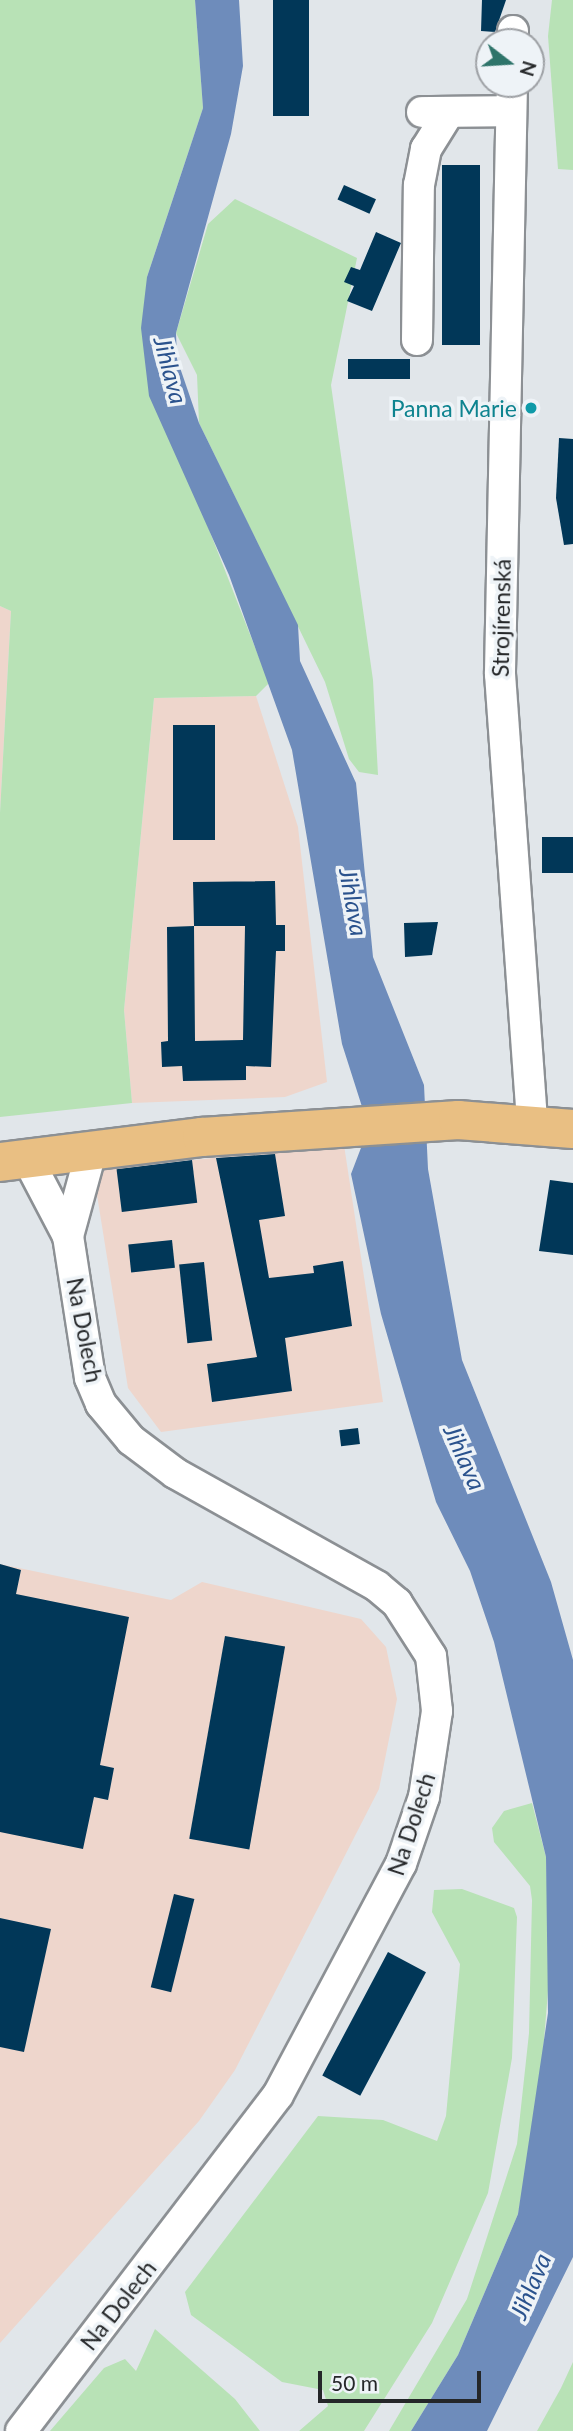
<!DOCTYPE html>
<html>
<head>
<meta charset="utf-8">
<style>
  body { margin:0 }
  #map { position:relative; width:573px; height:2431px; overflow:hidden; background:#e1e6ea; font-family:Lato,sans-serif }
  div>[style] { position:absolute }
  .industrial>* { inset:0; background:#eed6cc }
  .green>* { inset:0; background:#b8e2b6 }
  .water>* { inset:0; background:#6e8cbb }
  .building>* { inset:0; background:#013758; transform-origin:0 0 }
  .roads { filter:drop-shadow(2px 0 #8c9094) drop-shadow(-2px 0 #8c9094) drop-shadow(0 2px #8c9094) drop-shadow(0 -2px #8c9094) }
  .minor>* { height:30px; margin:-15px; padding:0 15px; transform-origin:15px; border-radius:15px; background:#fff }
  .major>* { height:38px; margin:-19px; padding:0 19px; transform-origin:19px; border-radius:19px; background:#e9bf83 }
  .dots>* { width:19px; height:19px; translate:-50% -50%; box-sizing:border-box; border:4px solid #eef3f7; border-radius:50% }
  span { translate:-50% -50%; white-space:nowrap; text-align:center; line-height:1.15; -webkit-text-stroke:7px #eef3f7; paint-order:stroke }
  .culture-label { font-size:23px; color:#0d838f }
  .right { translate:-100% -50%; text-align:right }
  .street-label { font-size:23px; color:#252729 }
  .water-label { font-size:24px; color:#2a528d; font-style:italic }
  .north { position:absolute; left:475px; top:28px; width:70px; height:70px; box-sizing:border-box; background:#eef3f7; border:2px solid #9ea1a5; border-radius:50%; rotate:107deg; font-size:19px; font-weight:700; line-height:28px; text-align:center; color:#252729 }
  .north::after { content:''; display:block; margin:auto; width:24px; height:32px; background:#2e746a; clip-path:polygon(50% 0,100% 100%,50% 72%,0 100%) }
  .scale { position:absolute; left:318px; top:2371px; width:163px; height:32px; box-sizing:border-box; border:4px solid #252729; border-top:0; padding-left:9px; font-size:21px; line-height:24px; white-space:nowrap; color:#252729; -webkit-text-stroke:5px #eef3f7; paint-order:stroke }
</style>
</head>
<body>
<div id="map">
  <div class="industrial">
    <i style="clip-path:polygon(0 606px,11px 611px,0 812px)"></i>
    <i style="clip-path:polygon(256px 696px,298px 827px,327px 1082px,285px 1097px,132px 1103px,124px 1010px,154px 698px)"></i>
    <i style="clip-path:polygon(344px 1145px,383px 1402px,161px 1432px,128px 1388px,93px 1170px)"></i>
    <i style="clip-path:polygon(0 1564px,171px 1600px,202px 1582px,361px 1619px,386px 1647px,397px 1699px,379px 1789px,235px 2070px,199px 2121px,0 2343px)"></i>
  </div>
  <div class="green">
    <i style="clip-path:polygon(0 0,195px 0,203px 108px,147px 277px,201px 509px,269px 683px,256px 696px,154px 698px,124px 1010px,132px 1103px,0 1117px,0 813px,11px 611px,0 606px)"></i>
    <i style="clip-path:polygon(552px 0,573px 0,573px 170px,558px 169px,548px 36px)"></i>
    <i style="clip-path:polygon(235px 199px,357px 258px,331px 385px,373px 680px,378px 775px,359px 772px,349px 759px,325px 682px,199px 423px,197px 375px,176px 333px,208px 224px)"></i>
    <i style="clip-path:polygon(532px 1803px,546px 1857px,550px 1966px,539px 2102px,518px 2214px,458px 2355px,411px 2431px,389px 2431px,467px 2299px,517px 2144px,529px 2033px,532px 1900px,530px 1886px,494px 1842px,492px 1828px,504px 1811px)"></i>
    <i style="clip-path:polygon(462px 1889px,514px 1908px,517px 1917px,512px 2058px,488px 2193px,432px 2323px,364px 2431px,299px 2431px,328px 2406px,323px 2390px,282px 2382px,191px 2315px,185px 2292px,318px 2116px,383px 2120px,437px 2141px,446px 2116px,460px 1964px,432px 1912px,434px 1890px)"></i>
    <i style="clip-path:polygon(155px 2329px,235px 2399px,260px 2431px,50px 2431px,104px 2368px,125px 2359px,136px 2371px)"></i>
    <i style="clip-path:polygon(573px 2362px,573px 2431px,537px 2431px,561px 2388px)"></i>
  </div>
  <div class="water">
    <i style="clip-path:polygon(195px 0,239px 0,243px 66px,231px 134px,176px 333px,177px 359px,199px 423px,298px 625px,300px 661px,356px 783px,373px 957px,424px 1085px,428px 1169px,462px 1360px,551px 1582px,573px 1660px,573px 2257px,487px 2431px,411px 2431px,458px 2355px,518px 2214px,548px 2013px,546px 1857px,494px 1642px,470px 1571px,436px 1502px,381px 1314px,351px 1174px,364px 1140px,364px 1113px,342px 1044px,292px 750px,229px 575px,149px 396px,141px 328px,147px 277px,203px 108px)"></i>
  </div>
  <div class="building">
    <i style="left:273px;top:0;width:36px;height:116px"></i>
    <i style="clip-path:polygon(482px 0,506px 0,495px 32px,481px 31px)"></i>
    <i style="left:442px;top:165px;width:38px;height:180px"></i>
    <i style="left:344px;top:185px;width:35px;height:16px;rotate:24deg"></i>
    <i style="clip-path:polygon(376px 232px,401px 243px,372px 311px,347px 301px,354px 286px,344px 282px,351px 267px,360px 270px)"></i>
    <i style="left:348px;top:359px;width:62px;height:20px"></i>
    <i style="clip-path:polygon(559px 438px,573px 439px,573px 544px,564px 545px,556px 498px)"></i>
    <i style="left:173px;top:725px;width:42px;height:115px"></i>
    <i style="left:573px;top:837px;width:36px;height:31px;rotate:90deg"></i>
    <i style="clip-path:polygon(evenodd,275px 881px,276px 925px,285px 925px,285px 951px,276px 951px,271px 1067px,246px 1066px,246px 1080px,183px 1081px,182px 1066px,162px 1067px,161px 1042px,168px 1041px,167px 927px,194px 926px,193px 882px,275px 881px,194px 926px,245px 926px,243px 1040px,195px 1041px,194px 926px)"></i>
    <i style="clip-path:polygon(438px 922px,432px 955px,405px 957px,404px 923px)"></i>
    <i style="clip-path:polygon(275px 1154px,285px 1216px,259px 1220px,269px 1278px,314px 1273px,313px 1266px,343px 1261px,352px 1326px,285px 1338px,292px 1391px,212px 1402px,207px 1364px,257px 1357px,216px 1158px)"></i>
    <i style="left:192px;top:1160px;width:43px;height:76px;rotate:83deg"></i>
    <i style="clip-path:polygon(550px 1180px,573px 1183px,573px 1255px,539px 1251px)"></i>
    <i style="left:172px;top:1240px;width:28px;height:44px;rotate:84deg"></i>
    <i style="left:204px;top:1262px;width:79px;height:25px;rotate:84deg"></i>
    <i style="left:358px;top:1428px;width:16px;height:19px;rotate:83deg"></i>
    <i style="clip-path:polygon(0 1564px,21px 1570px,16px 1594px,129px 1617px,100px 1765px,114px 1768px,108px 1800px,94px 1797px,83px 1849px,0 1832px)"></i>
    <i style="left:225px;top:1636px;width:61px;height:206px;rotate:10deg"></i>
    <i style="left:174px;top:1894px;width:21px;height:96px;rotate:14deg"></i>
    <i style="clip-path:polygon(0 1918px,51px 1929px,24px 2052px,0 2047px)"></i>
    <i style="left:388px;top:1952px;width:43px;height:140px;rotate:28deg"></i>
  </div>
  <div class="roads">
    <div class="minor">
      <i style="left:513px;top:42px;width:11px;rotate:-90deg"></i>
      <i style="left:512px;top:84px;width:590px;rotate:91.17deg"></i>
      <i style="left:500px;top:674px;width:450px;rotate:85.9deg"></i>
      <i style="left:422px;top:112px;width:89px;rotate:-0.6deg"></i>
      <i style="left:417px;top:340px;width:155px;rotate:-89.3deg"></i>
      <i style="left:419px;top:185px;width:37px;rotate:-79deg"></i>
      <i style="left:426px;top:149px;width:40px;rotate:-58deg"></i>
      <i style="left:68px;top:1236px;width:91px;rotate:-74.7deg"></i>
      <i style="left:21px;top:2431px;width:423px;rotate:-52.6deg"></i>
      <i style="left:278px;top:2095px;width:262px;rotate:-62deg"></i>
      <i style="left:401px;top:1864px;width:71px;rotate:-71.1deg"></i>
      <i style="left:424px;top:1797px;width:87px;rotate:-81.4deg"></i>
      <i style="left:437px;top:1711px;width:55px;rotate:-96.2deg"></i>
      <i style="left:431px;top:1656px;width:63px;rotate:-122.7deg"></i>
      <i style="left:397px;top:1603px;width:26px;rotate:-140deg"></i>
      <i style="left:377px;top:1586px;width:231px;rotate:-150.8deg"></i>
      <i style="left:175px;top:1473px;width:55px;rotate:-143.1deg"></i>
      <i style="left:131px;top:1440px;width:47px;rotate:-129.8deg"></i>
      <i style="left:101px;top:1404px;width:28px;rotate:-113deg"></i>
      <i style="left:90px;top:1378px;width:144px;rotate:-98.8deg"></i>
      <i style="left:68px;top:1236px;width:88px;rotate:-117.7deg"></i>
    </div>
    <div class="major">
      <i style="left:0;top:1162px;width:204px;rotate:-7.1deg"></i>
      <i style="left:202px;top:1137px;width:257px;rotate:-3.8deg"></i>
      <i style="left:458px;top:1120px;width:115px;rotate:4.5deg"></i>
    </div>
  </div>
  <div class="dots">
    <i style="left:531px;top:408px;background:#0f9aa8"></i>
  </div>
  <div class="culture-label">
    <span class="right" style="left:517px;top:408px">Panna Marie</span>
  </div>
  <div class="street-label">
    <span style="left:501px;top:618px;rotate:-89deg">Strojírenská</span>
    <span style="left:85px;top:1330px;rotate:79deg">Na Dolech</span>
    <span style="left:411px;top:1824px;rotate:-72deg">Na Dolech</span>
    <span style="left:118px;top:2305px;rotate:-52deg">Na Dolech</span>
  </div>
  <div class="water-label">
    <span style="left:171px;top:370px;rotate:75deg">Jihlava</span>
    <span style="left:354px;top:902px;rotate:80deg">Jihlava</span>
    <span style="left:465px;top:1457px;rotate:66deg">Jihlava</span>
    <span style="left:530px;top:2286px;rotate:-67deg">Jihlava</span>
  </div>
  <div class="north">N</div>
  <div class="scale">50 m</div>
</div>
</body>
</html>
